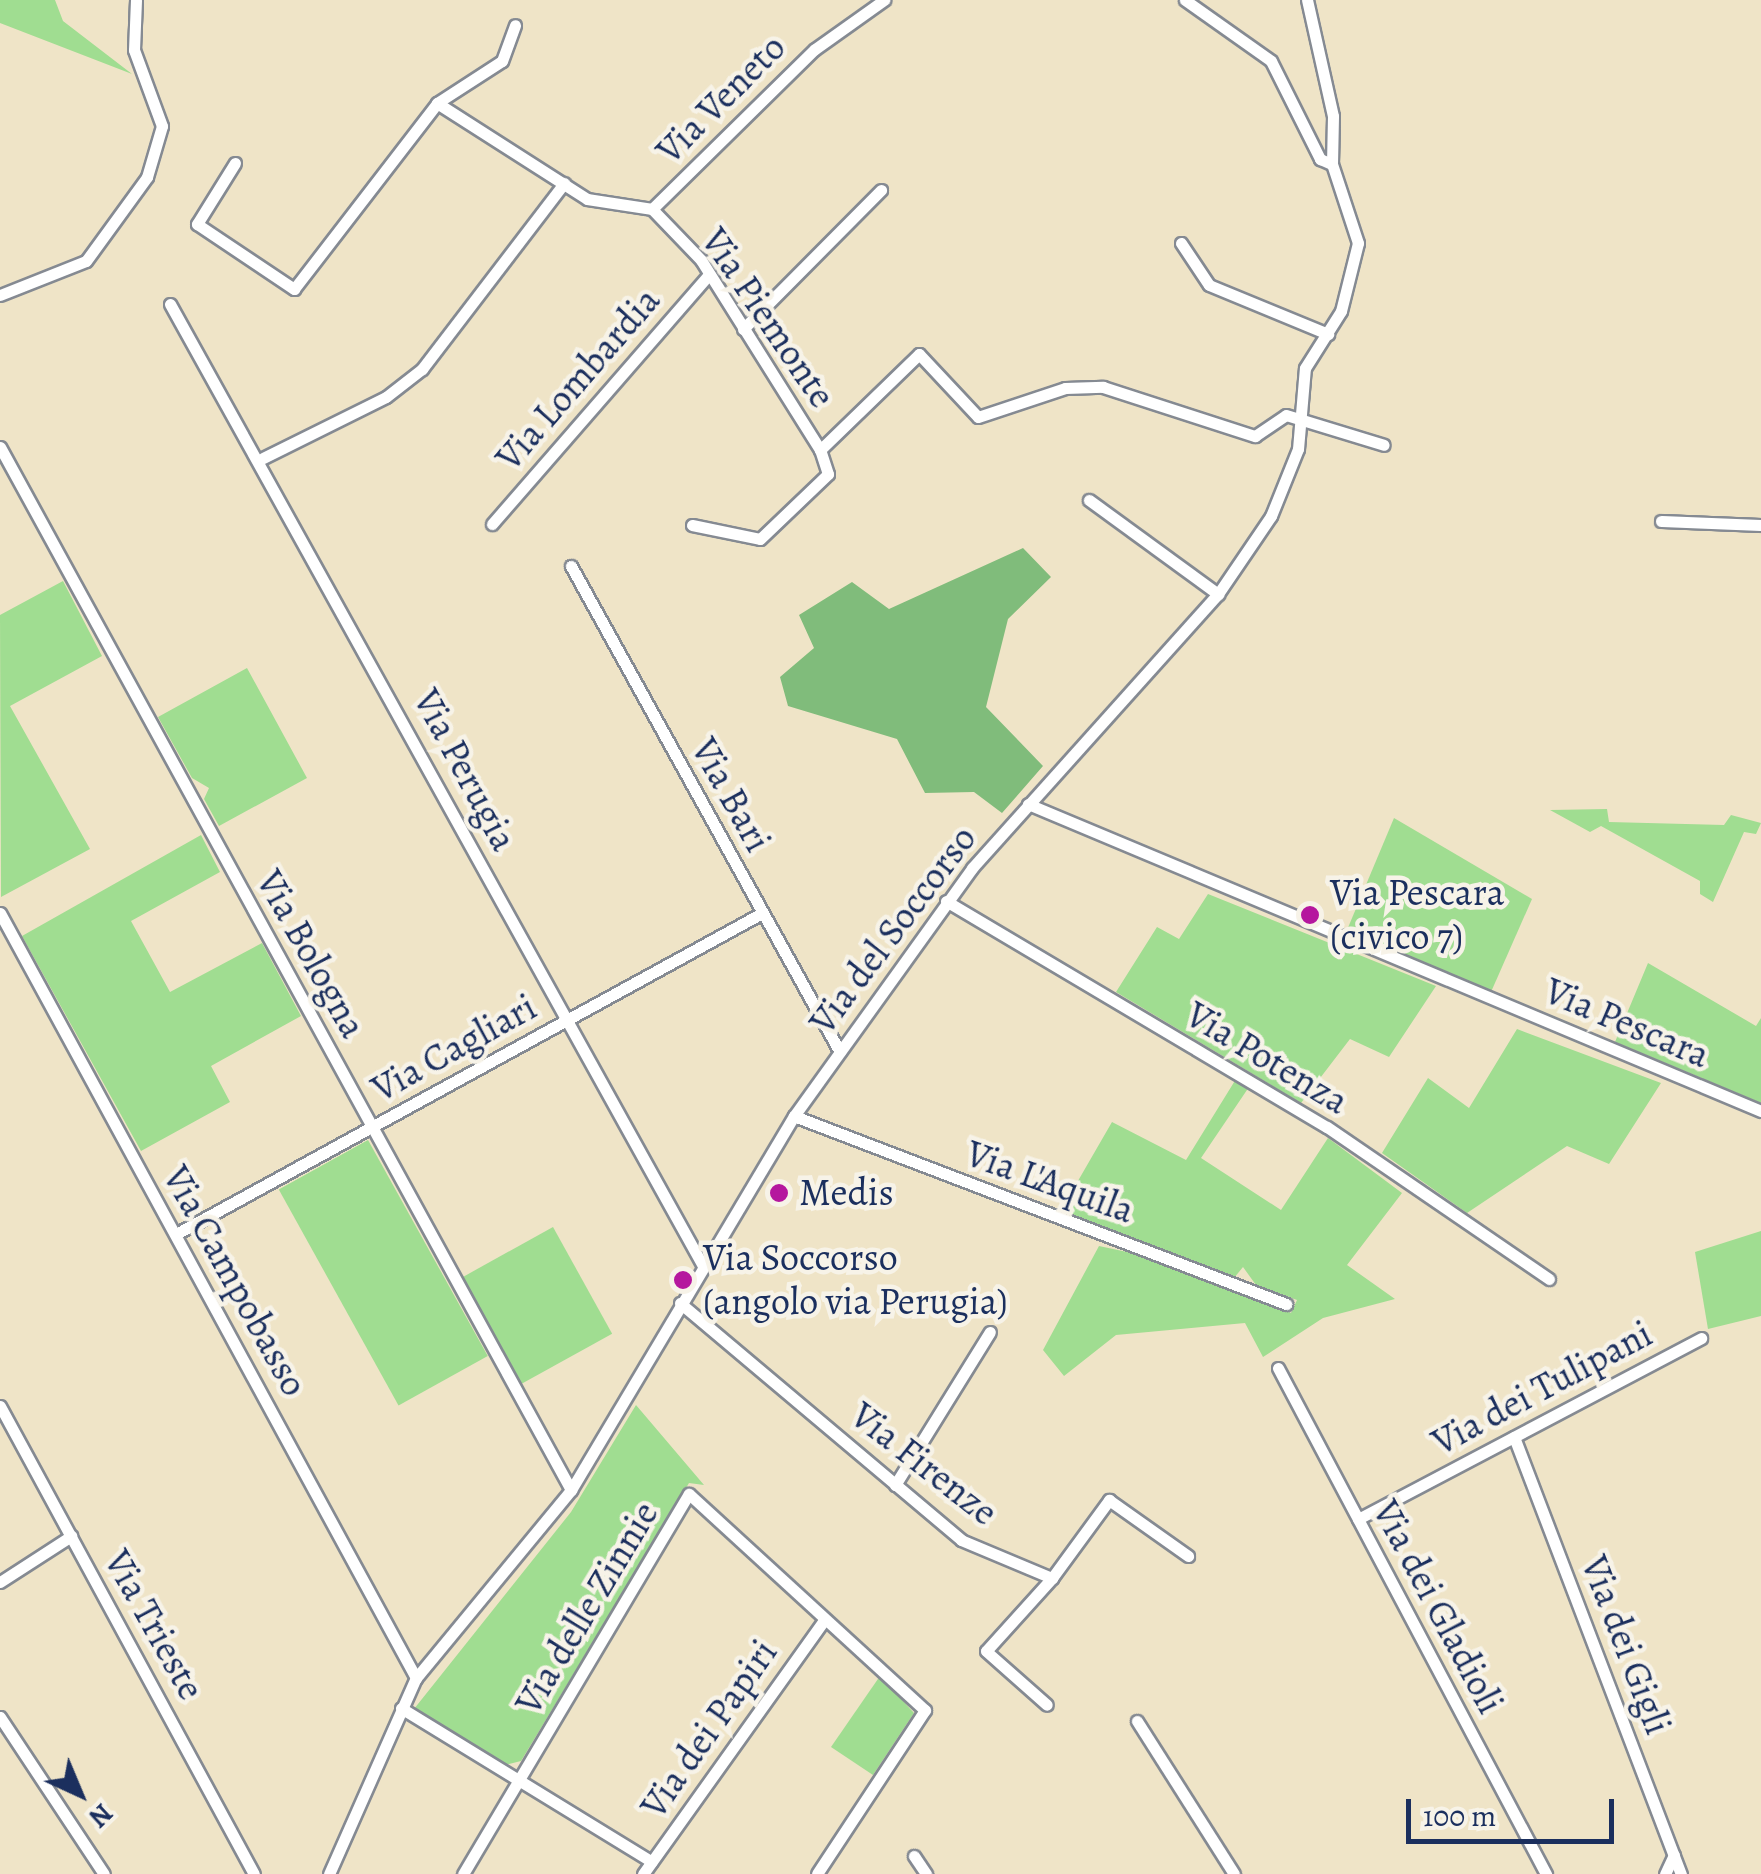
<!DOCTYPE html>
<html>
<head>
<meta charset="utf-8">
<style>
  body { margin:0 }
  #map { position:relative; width:1761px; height:1874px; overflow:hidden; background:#efe4c7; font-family:Alegreya,serif }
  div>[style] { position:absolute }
  .green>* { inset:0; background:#a0dd91; transform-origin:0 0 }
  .forest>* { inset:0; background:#80bc7b }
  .roads { filter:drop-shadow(2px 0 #858a92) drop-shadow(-2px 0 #858a92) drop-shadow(0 2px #858a92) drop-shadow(0 -2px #858a92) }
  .street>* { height:11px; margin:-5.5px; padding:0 5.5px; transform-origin:5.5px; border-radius:5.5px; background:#fff }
  .dots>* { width:28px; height:28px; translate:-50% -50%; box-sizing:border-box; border:5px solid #f7f3e8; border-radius:50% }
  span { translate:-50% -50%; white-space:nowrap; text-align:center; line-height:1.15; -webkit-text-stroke:9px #f7f3e8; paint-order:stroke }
  .street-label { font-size:38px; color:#1b2f5e }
  .poi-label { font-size:38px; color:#1b2f5e }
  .left { translate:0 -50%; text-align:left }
  .north { position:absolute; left:30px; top:1744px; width:100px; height:100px; -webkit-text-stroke:8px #f7f3e8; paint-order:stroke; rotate:136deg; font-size:28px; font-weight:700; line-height:40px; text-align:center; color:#1b2f5e }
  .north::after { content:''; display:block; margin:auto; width:35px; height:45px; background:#1b2f5e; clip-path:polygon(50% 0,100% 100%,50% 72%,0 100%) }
  .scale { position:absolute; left:1406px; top:1799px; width:208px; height:45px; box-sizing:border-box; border:5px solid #1b2f5e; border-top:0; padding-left:12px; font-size:30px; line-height:35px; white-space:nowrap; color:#1b2f5e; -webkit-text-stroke:8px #f7f3e8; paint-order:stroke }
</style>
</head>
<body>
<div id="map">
  <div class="green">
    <i style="clip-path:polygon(0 0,55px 0,63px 21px,132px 74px,0 23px)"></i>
    <i style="clip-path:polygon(63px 581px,102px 656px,10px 706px,90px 849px,1px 897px,0 615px)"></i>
    <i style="clip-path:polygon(247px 668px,307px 778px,219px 826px,204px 799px,209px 788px,192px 778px,158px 717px)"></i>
    <i style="clip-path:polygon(1607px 809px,1609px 822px,1724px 825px,1731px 815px,1761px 823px,1756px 834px,1744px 832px,1713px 902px,1700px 894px,1700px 881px,1601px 826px,1590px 832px,1550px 810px)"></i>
    <i style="clip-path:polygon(1394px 818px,1532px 899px,1491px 992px,1347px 930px)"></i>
    <i style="clip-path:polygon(201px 835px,220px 872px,131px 921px,170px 992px,262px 943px,301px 1016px,211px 1066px,230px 1102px,141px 1151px,22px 936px)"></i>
    <i style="clip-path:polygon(1208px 894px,1436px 986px,1389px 1057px,1350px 1039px,1301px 1103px,1116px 992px,1157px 927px,1179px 939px)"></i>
    <i style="clip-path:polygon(1648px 963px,1756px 1026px,1761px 1018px,1761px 1103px,1615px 1042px)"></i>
    <i style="clip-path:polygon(1517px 1029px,1661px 1083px,1609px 1164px,1567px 1146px,1467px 1213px,1382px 1153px,1428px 1078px,1469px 1108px)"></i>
    <i style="clip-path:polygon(1236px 1079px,1249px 1087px,1201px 1158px,1281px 1210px,1328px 1138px,1402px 1193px,1347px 1265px,1395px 1299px,1323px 1318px,1263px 1357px,1245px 1323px,1116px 1335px,1064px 1376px,1043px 1350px,1099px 1246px,1160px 1259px,1291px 1313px,1297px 1300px,1256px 1285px,1243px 1267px,1234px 1278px,1060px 1212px,1112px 1122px,1186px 1160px)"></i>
    <i style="left:368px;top:1140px;width:247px;height:102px;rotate:61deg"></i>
    <i style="left:553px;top:1227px;width:122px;height:105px;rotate:61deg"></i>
    <i style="clip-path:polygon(1761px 1231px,1761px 1316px,1708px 1329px,1695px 1252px)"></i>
    <i style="clip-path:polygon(636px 1405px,704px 1485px,689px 1483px,521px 1761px,505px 1765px,414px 1709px,571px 1512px)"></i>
    <i style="clip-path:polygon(880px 1676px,914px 1713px,873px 1775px,831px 1747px)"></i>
  </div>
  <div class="forest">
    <i style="clip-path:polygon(1023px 548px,1051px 577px,1008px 619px,986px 707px,1043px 766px,1002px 813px,974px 792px,925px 793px,897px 739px,788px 706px,780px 677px,814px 648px,799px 615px,852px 582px,889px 609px)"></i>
  </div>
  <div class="roads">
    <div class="street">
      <i style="left:1185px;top:0;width:105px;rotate:35.3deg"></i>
      <i style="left:1271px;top:61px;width:110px;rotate:63.4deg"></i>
      <i style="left:1320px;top:159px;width:13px;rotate:23deg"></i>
      <i style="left:437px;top:103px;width:77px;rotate:-32.9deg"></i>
      <i style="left:502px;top:61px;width:38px;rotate:-70deg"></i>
      <i style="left:235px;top:163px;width:72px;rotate:121.9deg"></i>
      <i style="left:197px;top:224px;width:117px;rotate:33.8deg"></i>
      <i style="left:294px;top:289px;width:235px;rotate:-52.4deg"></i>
      <i style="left:437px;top:103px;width:178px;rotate:32.6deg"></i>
      <i style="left:587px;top:199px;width:66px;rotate:8.7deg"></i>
      <i style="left:652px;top:209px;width:71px;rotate:46.1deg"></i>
      <i style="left:701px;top:260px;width:224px;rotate:57.9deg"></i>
      <i style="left:820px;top:450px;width:138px;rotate:-44.1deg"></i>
      <i style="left:919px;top:354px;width:86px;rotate:46.9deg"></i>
      <i style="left:978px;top:417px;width:92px;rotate:-18.4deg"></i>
      <i style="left:1065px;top:388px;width:38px;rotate:-2deg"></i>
      <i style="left:1103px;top:387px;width:160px;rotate:17.9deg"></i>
      <i style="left:1255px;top:436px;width:37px;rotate:-34deg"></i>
      <i style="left:1286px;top:415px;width:102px;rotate:17deg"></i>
      <i style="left:652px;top:209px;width:228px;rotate:-44.5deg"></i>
      <i style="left:815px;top:49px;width:85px;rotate:-35.4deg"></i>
      <i style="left:1181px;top:243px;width:50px;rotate:56.3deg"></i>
      <i style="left:1209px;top:285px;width:129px;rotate:22.4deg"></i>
      <i style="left:0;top:295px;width:92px;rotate:-21.6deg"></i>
      <i style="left:86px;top:261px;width:104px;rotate:-54deg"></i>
      <i style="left:147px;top:177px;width:53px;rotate:-73.6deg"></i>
      <i style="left:162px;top:126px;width:81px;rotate:-110.2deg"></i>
      <i style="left:134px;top:50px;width:50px;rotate:-87.7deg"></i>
      <i style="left:170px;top:304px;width:1100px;rotate:61.01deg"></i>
      <i style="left:743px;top:329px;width:196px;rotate:-45.2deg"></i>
      <i style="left:0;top:447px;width:1189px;rotate:61.3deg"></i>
      <i style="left:263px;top:458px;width:137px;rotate:-26.4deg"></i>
      <i style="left:386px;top:397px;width:46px;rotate:-37.9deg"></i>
      <i style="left:422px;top:369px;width:234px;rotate:-52.6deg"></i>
      <i style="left:1089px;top:500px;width:160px;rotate:36.1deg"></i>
      <i style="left:1661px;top:521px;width:100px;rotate:2.3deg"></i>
      <i style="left:492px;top:524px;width:331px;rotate:-49deg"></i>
      <i style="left:692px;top:525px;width:69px;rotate:11.6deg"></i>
      <i style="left:760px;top:539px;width:94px;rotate:-43.7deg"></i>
      <i style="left:828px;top:474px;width:25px;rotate:-108deg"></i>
      <i style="left:571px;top:566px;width:555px;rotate:61.04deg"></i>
      <i style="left:1028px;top:804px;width:795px;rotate:22.73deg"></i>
      <i style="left:946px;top:901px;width:443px;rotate:30.7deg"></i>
      <i style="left:1327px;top:1127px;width:269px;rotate:34.4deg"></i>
      <i style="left:0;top:913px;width:871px;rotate:61.46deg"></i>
      <i style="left:794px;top:1116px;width:527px;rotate:20.91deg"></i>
      <i style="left:176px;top:1234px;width:668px;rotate:-28.71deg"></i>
      <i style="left:680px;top:1303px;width:368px;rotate:40.1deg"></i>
      <i style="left:961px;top:1540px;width:99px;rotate:22.7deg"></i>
      <i style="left:1052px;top:1578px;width:98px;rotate:132.1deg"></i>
      <i style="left:986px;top:1651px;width:81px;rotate:41.5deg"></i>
      <i style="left:1278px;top:1368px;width:573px;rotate:62.09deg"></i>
      <i style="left:0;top:1406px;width:532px;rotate:61.51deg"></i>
      <i style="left:1514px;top:1437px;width:468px;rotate:69.1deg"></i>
      <i style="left:895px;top:1485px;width:180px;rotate:-58.2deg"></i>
      <i style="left:1358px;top:1519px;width:388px;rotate:-27.8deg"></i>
      <i style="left:1052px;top:1578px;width:97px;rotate:-53.8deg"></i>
      <i style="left:1109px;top:1500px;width:97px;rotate:35.3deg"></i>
      <i style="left:0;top:1582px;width:85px;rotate:-32.9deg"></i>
      <i style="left:401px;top:1708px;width:294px;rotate:31.5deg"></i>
      <i style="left:0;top:1717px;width:188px;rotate:56.5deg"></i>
      <i style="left:1137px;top:1721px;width:181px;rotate:57.6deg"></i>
      <i style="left:914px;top:1856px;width:22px;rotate:56deg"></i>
      <i style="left:329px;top:1874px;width:214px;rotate:-66.1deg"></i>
      <i style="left:416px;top:1678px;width:244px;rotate:-50.5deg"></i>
      <i style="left:571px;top:1490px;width:435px;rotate:-59.2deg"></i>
      <i style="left:794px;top:1116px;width:305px;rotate:-54.3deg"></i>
      <i style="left:972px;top:868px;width:368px;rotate:-48.1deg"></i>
      <i style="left:1218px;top:594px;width:94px;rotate:-55.8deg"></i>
      <i style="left:1271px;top:516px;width:72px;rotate:-68.1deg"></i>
      <i style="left:1298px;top:449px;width:81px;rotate:-85.1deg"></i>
      <i style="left:1305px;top:368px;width:67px;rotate:-57.7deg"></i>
      <i style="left:1341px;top:311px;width:70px;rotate:-76deg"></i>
      <i style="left:1358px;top:243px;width:83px;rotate:-108.2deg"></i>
      <i style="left:1332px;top:164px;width:48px;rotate:-88.8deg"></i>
      <i style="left:1333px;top:116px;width:119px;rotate:-102.6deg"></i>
      <i style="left:463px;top:1874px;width:442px;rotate:-59.3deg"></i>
      <i style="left:689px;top:1494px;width:320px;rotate:42.5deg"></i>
      <i style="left:925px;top:1710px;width:196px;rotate:123.4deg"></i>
      <i style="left:643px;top:1874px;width:312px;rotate:-54.5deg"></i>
      <i style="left:1665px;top:1874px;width:21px;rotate:-65deg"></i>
    </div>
  </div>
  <div class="dots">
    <i style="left:1310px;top:915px;background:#b5179e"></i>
    <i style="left:779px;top:1193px;background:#b5179e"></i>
    <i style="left:683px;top:1280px;background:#b5179e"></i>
  </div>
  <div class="street-label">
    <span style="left:721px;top:99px;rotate:-45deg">Via Veneto</span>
    <span style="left:768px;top:318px;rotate:56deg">Via Piemonte</span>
    <span style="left:578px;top:379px;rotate:-49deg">Via Lombardia</span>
    <span style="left:465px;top:770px;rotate:62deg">Via Perugia</span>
    <span style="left:731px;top:795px;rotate:61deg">Via Bari</span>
    <span style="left:893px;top:930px;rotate:-53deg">Via del Soccorso</span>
    <span style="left:311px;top:954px;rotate:61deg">Via Bologna</span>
    <span style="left:1627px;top:1023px;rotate:23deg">Via Pescara</span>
    <span style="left:454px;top:1048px;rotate:-29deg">Via Cagliari</span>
    <span style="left:1267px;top:1058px;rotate:31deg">Via Potenza</span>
    <span style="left:1050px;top:1182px;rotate:20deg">Via L'Aquila</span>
    <span style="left:235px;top:1281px;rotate:61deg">Via Campobasso</span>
    <span style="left:1542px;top:1388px;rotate:-28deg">Via dei Tulipani</span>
    <span style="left:924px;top:1464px;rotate:38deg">Via Firenze</span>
    <span style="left:1438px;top:1607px;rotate:62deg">Via dei Gladioli</span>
    <span style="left:587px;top:1608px;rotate:-59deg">Via delle Zinnie</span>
    <span style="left:154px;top:1625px;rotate:61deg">Via Trieste</span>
    <span style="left:1626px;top:1645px;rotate:69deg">Via dei Gigli</span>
    <span style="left:709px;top:1729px;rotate:-55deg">Via dei Papiri</span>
  </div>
  <div class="poi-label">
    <span class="left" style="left:1330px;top:915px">Via Pescara<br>(civico 7)</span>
    <span class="left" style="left:799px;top:1193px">Medis</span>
    <span class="left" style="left:703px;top:1280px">Via Soccorso<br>(angolo via Perugia)</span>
  </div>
  <div class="north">N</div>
  <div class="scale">100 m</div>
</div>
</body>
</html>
